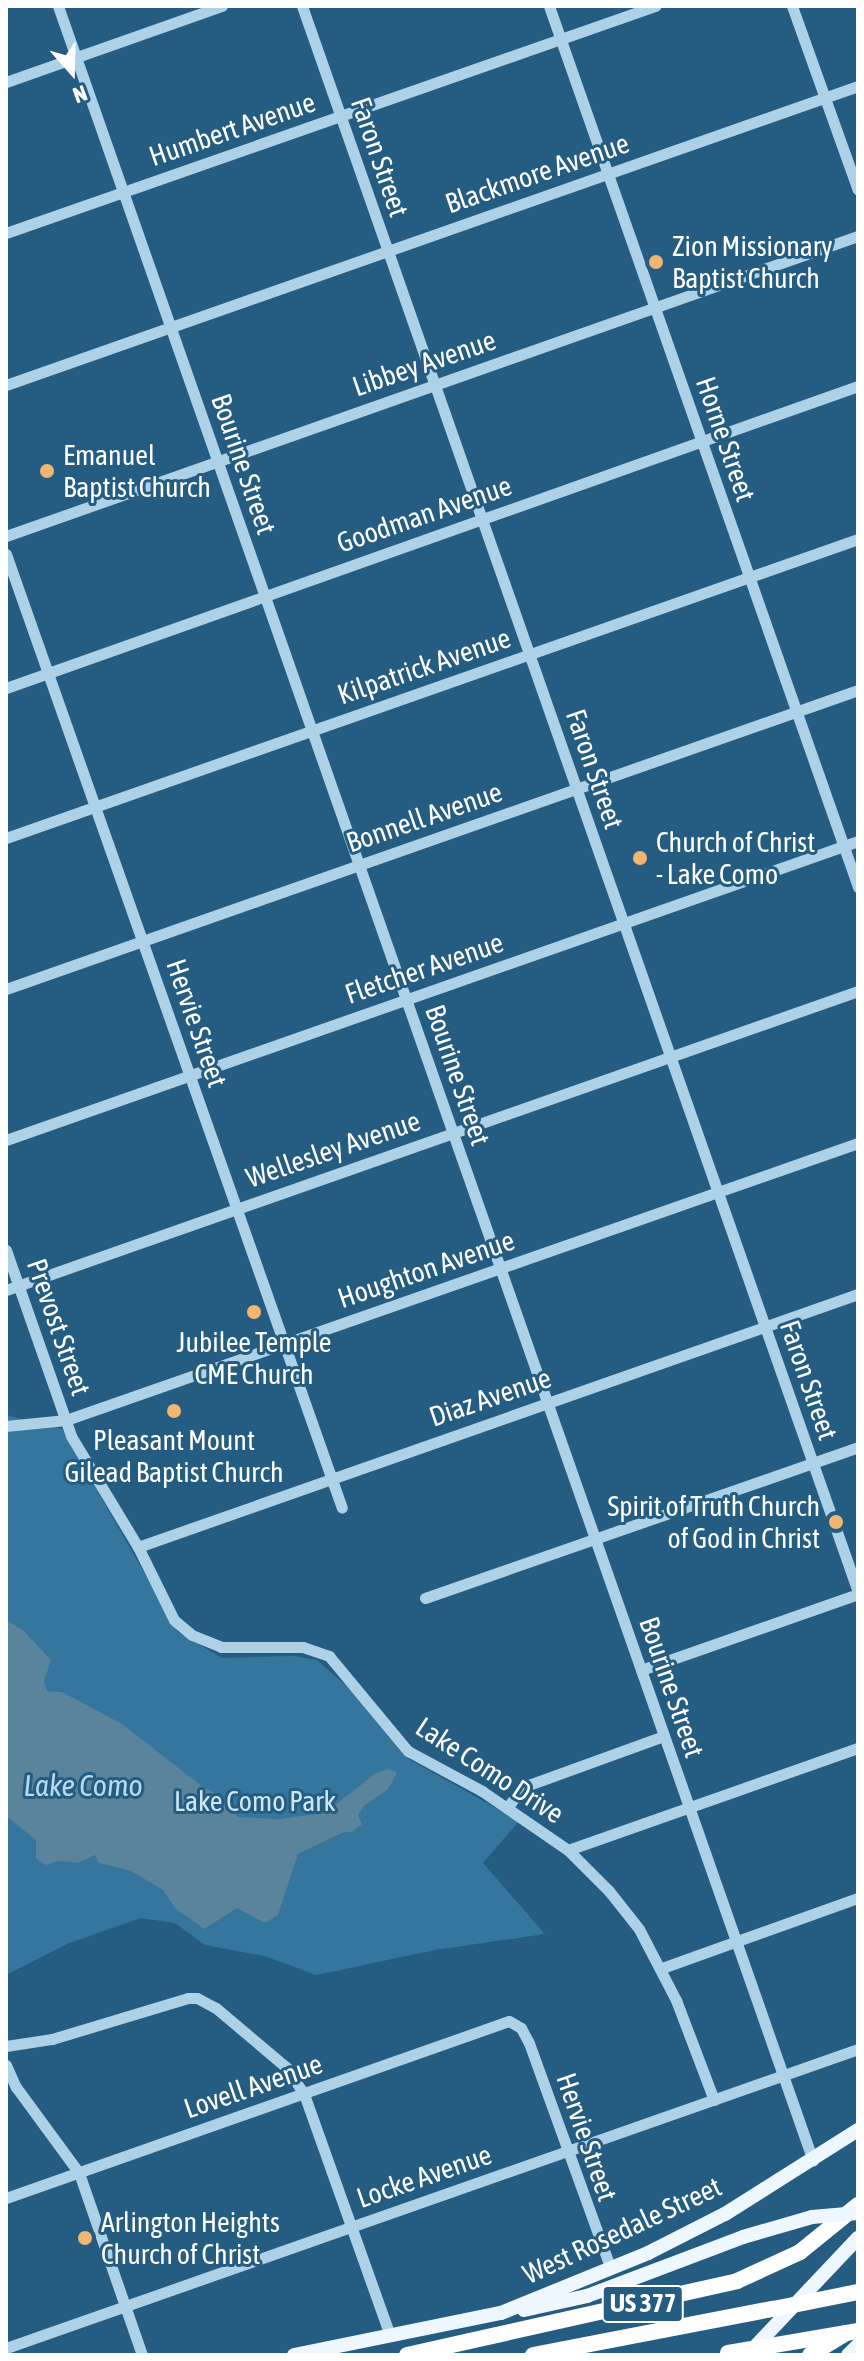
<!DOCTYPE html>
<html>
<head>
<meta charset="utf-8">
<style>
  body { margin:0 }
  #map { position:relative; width:864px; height:2361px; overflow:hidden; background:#255d82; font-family:"Asap Condensed",sans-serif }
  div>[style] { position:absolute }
  .green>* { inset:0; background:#35769e }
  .water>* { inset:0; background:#5a839c }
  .minor>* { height:11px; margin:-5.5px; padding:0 5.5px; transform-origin:5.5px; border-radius:5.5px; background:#add1e7 }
  .major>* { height:14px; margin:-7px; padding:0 7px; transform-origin:7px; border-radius:7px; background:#eef7fd }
  .highway>* { height:16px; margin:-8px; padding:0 8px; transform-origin:8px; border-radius:8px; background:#fff }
  .major-bridge>* { height:14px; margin:-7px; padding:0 7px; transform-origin:7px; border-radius:7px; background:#eef7fd }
  .highway-bridge>* { height:16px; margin:-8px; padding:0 8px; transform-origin:8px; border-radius:8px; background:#fff }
  .dots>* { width:22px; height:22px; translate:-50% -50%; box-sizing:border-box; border:4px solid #255d82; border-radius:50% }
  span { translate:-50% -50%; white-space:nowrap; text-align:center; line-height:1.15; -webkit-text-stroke:6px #255d82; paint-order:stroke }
  .shield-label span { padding:2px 6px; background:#255d82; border:2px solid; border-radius:6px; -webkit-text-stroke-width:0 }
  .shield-label { font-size:26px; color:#fff; font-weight:700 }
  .street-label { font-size:28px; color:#fff }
  .poi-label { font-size:28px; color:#fff }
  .left { translate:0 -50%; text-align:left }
  .right { translate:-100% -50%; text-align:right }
  .park-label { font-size:28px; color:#d0e8f6 }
  .water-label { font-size:30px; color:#b8daef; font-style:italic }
  .frame { position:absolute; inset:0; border:8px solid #fff; pointer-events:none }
  .north { position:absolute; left:32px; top:32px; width:80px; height:80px; -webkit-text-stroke:6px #255d82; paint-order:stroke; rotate:160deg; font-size:22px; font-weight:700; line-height:32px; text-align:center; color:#fff }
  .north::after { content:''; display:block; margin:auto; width:28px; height:36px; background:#fff; clip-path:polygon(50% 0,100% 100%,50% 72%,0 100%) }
</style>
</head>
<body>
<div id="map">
  <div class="green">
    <i style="clip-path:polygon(6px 1415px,62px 1429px,178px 1632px,222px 1658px,293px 1656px,317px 1660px,351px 1690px,405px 1757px,519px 1821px,483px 1863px,545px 1934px,435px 1950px,316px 1975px,264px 1956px,205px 1945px,175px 1923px,141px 1918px,69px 1943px,6px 1975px)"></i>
  </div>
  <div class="water">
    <i style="clip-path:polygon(6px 1620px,24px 1631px,51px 1660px,44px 1681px,47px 1691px,62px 1692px,122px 1724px,203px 1787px,223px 1797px,238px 1817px,279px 1819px,325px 1813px,376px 1773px,388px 1769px,397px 1773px,388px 1789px,364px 1806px,358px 1815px,362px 1824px,352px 1832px,344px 1832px,298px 1854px,278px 1915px,265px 1923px,237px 1908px,204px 1929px,175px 1908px,163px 1890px,131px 1871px,99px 1863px,95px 1855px,78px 1863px,57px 1861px,46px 1865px,36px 1858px,36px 1840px,6px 1816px)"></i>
  </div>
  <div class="minor">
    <i style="left:58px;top:6px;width:2283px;rotate:70.69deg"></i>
    <i style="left:302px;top:6px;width:1681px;rotate:70.68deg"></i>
    <i style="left:549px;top:6px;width:934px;rotate:70.67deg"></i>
    <i style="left:792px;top:6px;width:195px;rotate:70.3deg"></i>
    <i style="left:6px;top:82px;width:229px;rotate:-19.4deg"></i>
    <i style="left:6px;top:233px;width:688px;rotate:-19.28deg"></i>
    <i style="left:6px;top:385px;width:903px;rotate:-19.34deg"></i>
    <i style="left:6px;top:536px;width:903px;rotate:-19.4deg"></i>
    <i style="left:6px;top:554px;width:1011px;rotate:70.6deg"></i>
    <i style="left:6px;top:688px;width:904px;rotate:-19.52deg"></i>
    <i style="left:6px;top:838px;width:903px;rotate:-19.34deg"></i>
    <i style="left:6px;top:989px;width:903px;rotate:-19.34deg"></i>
    <i style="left:6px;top:1140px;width:903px;rotate:-19.34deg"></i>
    <i style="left:6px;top:1250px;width:197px;rotate:70.7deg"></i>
    <i style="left:71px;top:1436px;width:130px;rotate:58.9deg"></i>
    <i style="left:138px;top:1547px;width:81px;rotate:63.7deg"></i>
    <i style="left:174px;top:1620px;width:23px;rotate:40deg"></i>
    <i style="left:192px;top:1635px;width:31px;rotate:22deg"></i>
    <i style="left:221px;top:1647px;width:82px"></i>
    <i style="left:303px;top:1647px;width:28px;rotate:19deg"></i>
    <i style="left:329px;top:1656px;width:124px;rotate:50.3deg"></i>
    <i style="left:408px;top:1751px;width:84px;rotate:28.4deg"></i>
    <i style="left:482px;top:1791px;width:104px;rotate:34.5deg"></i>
    <i style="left:568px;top:1850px;width:58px;rotate:45deg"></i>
    <i style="left:609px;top:1891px;width:48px;rotate:51.7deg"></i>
    <i style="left:639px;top:1929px;width:80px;rotate:62.5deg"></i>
    <i style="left:676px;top:2000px;width:107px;rotate:69.2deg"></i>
    <i style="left:6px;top:1290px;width:903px;rotate:-19.34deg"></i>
    <i style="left:6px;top:1426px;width:60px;rotate:-5.7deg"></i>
    <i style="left:66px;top:1420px;width:839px;rotate:-19.28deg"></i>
    <i style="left:138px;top:1547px;width:763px;rotate:-19.36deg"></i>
    <i style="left:425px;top:1598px;width:459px;rotate:-19.2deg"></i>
    <i style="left:641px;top:1670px;width:230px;rotate:-19.3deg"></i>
    <i style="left:507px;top:1808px;width:26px;rotate:-53deg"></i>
    <i style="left:523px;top:1787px;width:150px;rotate:-19.9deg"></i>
    <i style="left:568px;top:1850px;width:307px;rotate:-19.4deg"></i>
    <i style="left:662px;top:1968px;width:208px;rotate:-19.7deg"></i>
    <i style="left:6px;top:2046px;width:47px;rotate:-8.7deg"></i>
    <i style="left:52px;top:2039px;width:142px;rotate:-16.8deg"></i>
    <i style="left:188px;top:1998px;width:9px"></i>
    <i style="left:197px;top:1998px;width:21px;rotate:28deg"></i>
    <i style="left:216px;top:2008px;width:93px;rotate:40.2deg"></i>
    <i style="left:287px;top:2068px;width:31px;rotate:57deg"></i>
    <i style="left:304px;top:2094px;width:256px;rotate:70.4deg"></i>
    <i style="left:6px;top:2065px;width:24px;rotate:66deg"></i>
    <i style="left:16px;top:2087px;width:107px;rotate:53.8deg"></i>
    <i style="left:79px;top:2173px;width:193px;rotate:70.9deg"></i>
    <i style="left:6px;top:2198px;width:533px;rotate:-19.39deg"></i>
    <i style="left:509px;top:2021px;width:14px;rotate:30deg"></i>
    <i style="left:521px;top:2028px;width:17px;rotate:62deg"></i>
    <i style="left:529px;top:2043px;width:240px;rotate:70.1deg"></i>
    <i style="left:6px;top:2348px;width:903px;rotate:-19.34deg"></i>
  </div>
  <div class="major">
    <i style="left:524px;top:2310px;width:65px;rotate:-12.5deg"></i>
    <i style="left:587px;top:2296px;width:167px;rotate:-20.7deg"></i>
    <i style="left:751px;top:2351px;width:156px;rotate:-46.6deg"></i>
    <i style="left:294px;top:2355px;width:211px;rotate:-11.5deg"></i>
    <i style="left:501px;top:2313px;width:159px;rotate:-22.2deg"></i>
    <i style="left:648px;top:2253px;width:86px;rotate:-26.9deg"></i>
    <i style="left:725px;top:2214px;width:157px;rotate:-32.3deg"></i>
    <i style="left:848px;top:2355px;width:14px;rotate:-45deg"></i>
  </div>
  <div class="highway">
    <i style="left:407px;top:2355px;width:338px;rotate:-12.6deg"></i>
    <i style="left:737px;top:2281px;width:69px;rotate:-24.7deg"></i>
    <i style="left:800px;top:2252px;width:75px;rotate:-39deg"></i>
    <i style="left:533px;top:2355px;width:244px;rotate:-10.9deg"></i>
    <i style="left:810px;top:2355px;width:42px;rotate:-31.4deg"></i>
  </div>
  <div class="major-bridge">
    <i style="left:743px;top:2237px;width:72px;rotate:-16.2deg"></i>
    <i style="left:812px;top:2217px;width:46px;rotate:-5deg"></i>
  </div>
  <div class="highway-bridge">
    <i style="left:773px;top:2309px;width:87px;rotate:-11.3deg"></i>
    <i style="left:728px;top:2353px;width:132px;rotate:-9.6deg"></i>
  </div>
  <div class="dots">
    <i style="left:656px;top:262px;background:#f1b671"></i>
    <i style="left:47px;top:471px;background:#f1b671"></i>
    <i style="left:640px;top:858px;background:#f1b671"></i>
    <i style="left:254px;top:1312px;background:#f1b671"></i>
    <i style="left:174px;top:1411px;background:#f1b671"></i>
    <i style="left:836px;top:1522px;background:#f1b671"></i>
    <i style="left:85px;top:2238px;background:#f1b671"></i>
  </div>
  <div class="shield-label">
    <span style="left:643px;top:2304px">US 377</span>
  </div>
  <div class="street-label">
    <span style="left:232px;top:129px;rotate:-19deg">Humbert Avenue</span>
    <span style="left:380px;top:157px;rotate:71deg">Faron Street</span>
    <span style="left:537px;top:173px;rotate:-19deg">Blackmore Avenue</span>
    <span style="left:424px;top:363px;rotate:-19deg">Libbey Avenue</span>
    <span style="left:726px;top:439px;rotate:71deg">Horne Street</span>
    <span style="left:244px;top:464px;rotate:71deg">Bourine Street</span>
    <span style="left:424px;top:514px;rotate:-19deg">Goodman Avenue</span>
    <span style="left:424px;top:666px;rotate:-19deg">Kilpatrick Avenue</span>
    <span style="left:595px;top:769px;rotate:71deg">Faron Street</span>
    <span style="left:424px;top:817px;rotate:-19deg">Bonnell Avenue</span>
    <span style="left:424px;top:968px;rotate:-19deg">Fletcher Avenue</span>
    <span style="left:197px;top:1023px;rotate:71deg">Hervie Street</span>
    <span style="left:458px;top:1075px;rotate:71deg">Bourine Street</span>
    <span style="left:333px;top:1149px;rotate:-19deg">Wellesley Avenue</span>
    <span style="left:426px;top:1269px;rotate:-19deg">Houghton Avenue</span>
    <span style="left:59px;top:1327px;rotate:71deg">Prevost Street</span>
    <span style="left:809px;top:1380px;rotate:71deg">Faron Street</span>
    <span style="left:490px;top:1397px;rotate:-19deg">Diaz Avenue</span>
    <span style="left:672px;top:1687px;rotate:71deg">Bourine Street</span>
    <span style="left:490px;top:1770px;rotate:33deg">Lake Como Drive</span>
    <span style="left:253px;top:2086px;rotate:-19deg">Lovell Avenue</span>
    <span style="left:587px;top:2137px;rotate:71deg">Hervie Street</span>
    <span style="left:424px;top:2176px;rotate:-19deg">Locke Avenue</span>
    <span style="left:622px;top:2230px;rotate:-25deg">West Rosedale Street</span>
  </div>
  <div class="poi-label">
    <span class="left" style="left:672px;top:262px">Zion Missionary<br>Baptist Church</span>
    <span class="left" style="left:63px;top:471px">Emanuel<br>Baptist Church</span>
    <span class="left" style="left:656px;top:858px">Church of Christ<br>- Lake Como</span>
    <span style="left:254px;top:1358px">Jubilee Temple<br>CME Church</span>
    <span style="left:174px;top:1456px">Pleasant Mount<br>Gilead Baptist Church</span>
    <span class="right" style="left:820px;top:1522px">Spirit of Truth Church<br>of God in Christ</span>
    <span class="left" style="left:101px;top:2238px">Arlington Heights<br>Church of Christ</span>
  </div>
  <div class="park-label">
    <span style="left:255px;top:1801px">Lake Como Park</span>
  </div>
  <div class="water-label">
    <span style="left:83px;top:1785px">Lake Como</span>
  </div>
  <div class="frame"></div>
  <div class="north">N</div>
</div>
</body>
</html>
